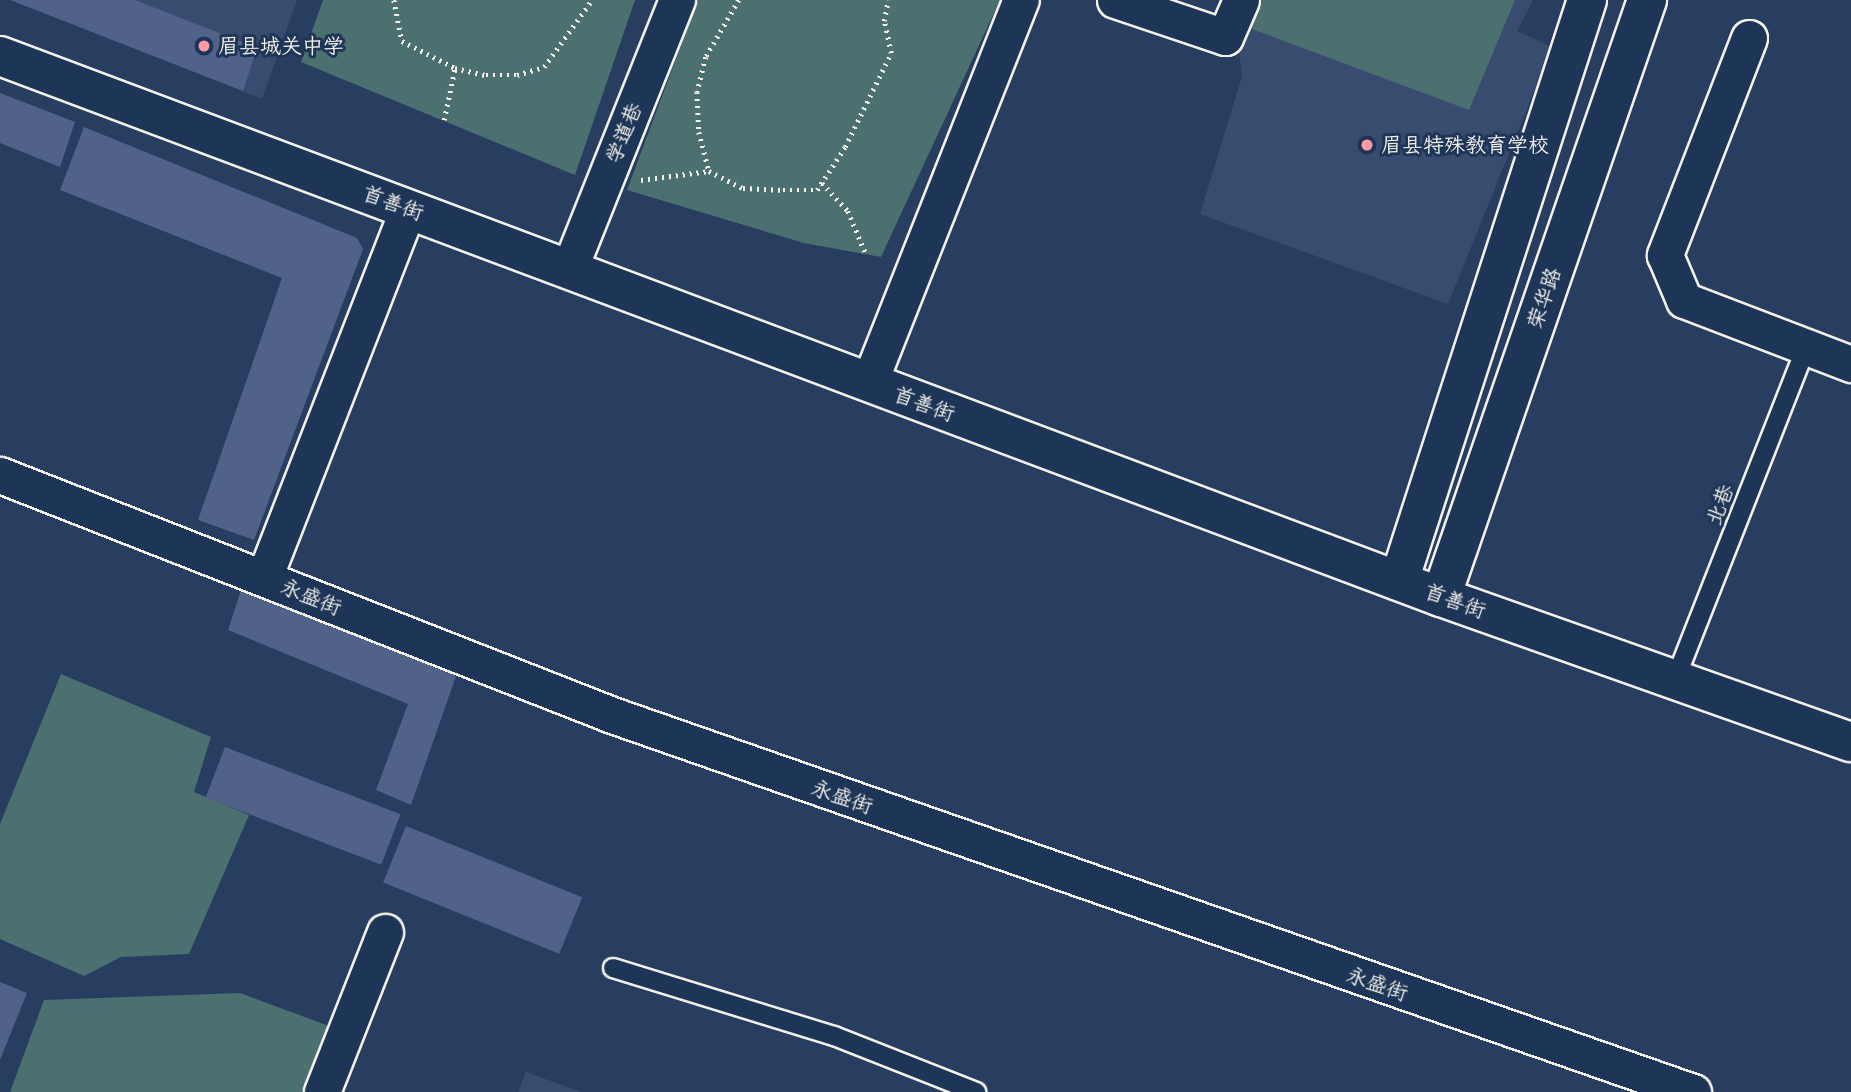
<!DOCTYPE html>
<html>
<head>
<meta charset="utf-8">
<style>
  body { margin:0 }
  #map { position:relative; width:1851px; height:1092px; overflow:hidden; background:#273e61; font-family:"Comic Neue","LXGW WenKai TC",sans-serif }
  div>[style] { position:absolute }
  .built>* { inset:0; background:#384c6f }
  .green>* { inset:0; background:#4c6f70 }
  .building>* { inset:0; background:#516289; transform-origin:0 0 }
  .path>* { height:4.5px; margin-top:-2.25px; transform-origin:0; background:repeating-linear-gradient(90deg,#f4f1e8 0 2px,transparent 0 7px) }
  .roads { filter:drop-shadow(2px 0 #f4f1e8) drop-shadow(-2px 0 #f4f1e8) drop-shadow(0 2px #f4f1e8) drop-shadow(0 -2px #f4f1e8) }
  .service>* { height:18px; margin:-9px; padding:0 9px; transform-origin:9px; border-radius:9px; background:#1d3557 }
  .minor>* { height:35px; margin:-17.5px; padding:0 17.5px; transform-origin:17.5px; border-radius:17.5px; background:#1d3557 }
  .tertiary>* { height:38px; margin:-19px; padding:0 19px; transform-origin:19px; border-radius:19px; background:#1d3557 }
  .dots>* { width:19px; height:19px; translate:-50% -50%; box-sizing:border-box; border:4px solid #1d3557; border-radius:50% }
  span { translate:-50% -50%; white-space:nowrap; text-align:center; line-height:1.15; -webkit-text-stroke:6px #1d3557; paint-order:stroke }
  .poi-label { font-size:21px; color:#f4f1e8 }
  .left { translate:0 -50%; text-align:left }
  .street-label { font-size:21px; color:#f4f1e8 }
</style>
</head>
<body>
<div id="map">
  <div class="built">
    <i style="clip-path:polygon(13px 0,297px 0,262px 99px)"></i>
    <i style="clip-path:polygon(1255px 0,1533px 0,1517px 31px,1552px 47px,1448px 304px,1200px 214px,1242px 76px,1238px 44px)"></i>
    <i style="clip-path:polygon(526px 1072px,581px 1092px,518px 1092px)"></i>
  </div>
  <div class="green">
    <i style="clip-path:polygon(323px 0,635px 0,575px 175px,301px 62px)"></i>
    <i style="clip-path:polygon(698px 0,1000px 0,881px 257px,804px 243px,627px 190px)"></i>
    <i style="clip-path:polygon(1255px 0,1515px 0,1469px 110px,1244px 26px)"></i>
    <i style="clip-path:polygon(61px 674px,211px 737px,194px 792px,249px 815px,189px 954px,121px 957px,84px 976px,0 939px,0 824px)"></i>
    <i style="clip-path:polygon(240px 993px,329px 1026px,302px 1092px,10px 1092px,44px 1000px)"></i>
  </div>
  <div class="building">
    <i style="clip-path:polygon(10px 0,135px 0,257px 48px,243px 91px)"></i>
    <i style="clip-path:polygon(0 93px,75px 122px,60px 167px,0 143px)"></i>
    <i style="clip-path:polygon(84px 127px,357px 238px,363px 249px,254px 540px,198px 520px,282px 278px,60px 190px)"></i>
    <i style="clip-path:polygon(241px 590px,456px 676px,411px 805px,376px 790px,408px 704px,228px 630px)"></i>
    <i style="left:225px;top:747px;width:188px;height:54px;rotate:21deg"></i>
    <i style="left:406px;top:826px;width:190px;height:61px;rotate:22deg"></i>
    <i style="clip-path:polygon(0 982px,27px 993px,0 1060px)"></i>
  </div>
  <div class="path">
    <i style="left:394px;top:0;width:42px;rotate:79deg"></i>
    <i style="left:402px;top:41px;width:59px;rotate:27deg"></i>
    <i style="left:455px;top:68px;width:32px;rotate:13deg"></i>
    <i style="left:486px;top:75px;width:31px"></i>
    <i style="left:517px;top:75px;width:28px;rotate:-17deg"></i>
    <i style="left:544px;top:67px;width:82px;rotate:-54.4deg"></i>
    <i style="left:739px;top:0;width:66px;rotate:120.1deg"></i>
    <i style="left:706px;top:57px;width:36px;rotate:104deg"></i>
    <i style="left:697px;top:92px;width:40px;rotate:87.1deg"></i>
    <i style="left:699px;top:132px;width:40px;rotate:75.6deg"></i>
    <i style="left:709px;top:171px;width:38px;rotate:27deg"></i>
    <i style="left:743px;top:188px;width:40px;rotate:2.9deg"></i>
    <i style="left:783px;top:190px;width:34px"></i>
    <i style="left:817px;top:190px;width:51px;rotate:-56.9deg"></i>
    <i style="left:845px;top:147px;width:105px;rotate:-63.9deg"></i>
    <i style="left:891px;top:53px;width:33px;rotate:-102deg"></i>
    <i style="left:884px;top:21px;width:21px;rotate:-79deg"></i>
    <i style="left:444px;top:120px;width:53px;rotate:-78.1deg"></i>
    <i style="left:641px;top:180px;width:69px;rotate:-7.5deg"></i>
    <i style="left:822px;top:183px;width:38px;rotate:47deg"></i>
    <i style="left:848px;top:211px;width:47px;rotate:67.3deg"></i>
  </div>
  <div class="roads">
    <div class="service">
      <i style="left:1675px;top:680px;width:358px;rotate:-68.5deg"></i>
      <i style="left:613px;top:968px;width:231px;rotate:17.1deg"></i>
      <i style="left:834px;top:1036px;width:153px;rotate:21.5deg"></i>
    </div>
    <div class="minor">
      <i style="left:1115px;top:0;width:116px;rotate:18.6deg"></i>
      <i style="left:1225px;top:37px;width:40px;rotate:-66.6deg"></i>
      <i style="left:1749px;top:38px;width:233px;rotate:111.2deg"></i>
      <i style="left:1665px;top:255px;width:49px;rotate:67.1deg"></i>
      <i style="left:1684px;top:300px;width:179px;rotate:21deg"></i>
      <i style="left:570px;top:267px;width:288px;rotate:-68.2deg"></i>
      <i style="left:869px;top:383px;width:412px;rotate:-68.4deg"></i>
      <i style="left:0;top:475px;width:657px;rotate:21.41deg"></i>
      <i style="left:612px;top:715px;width:1145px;rotate:19.23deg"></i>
      <i style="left:264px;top:578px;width:396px;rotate:-68.7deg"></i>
      <i style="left:322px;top:1092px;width:172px;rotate:-68.5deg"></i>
    </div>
    <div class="tertiary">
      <i style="left:0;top:56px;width:1539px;rotate:20.58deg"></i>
      <i style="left:1441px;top:597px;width:435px;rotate:19.5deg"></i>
      <i style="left:1399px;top:581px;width:611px;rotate:-72.07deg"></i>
      <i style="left:1441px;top:597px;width:632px;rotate:-70.96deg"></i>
    </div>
  </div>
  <div class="dots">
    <i style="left:204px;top:46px;background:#ff9aa2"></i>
    <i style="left:1367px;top:145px;background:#ff9aa2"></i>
  </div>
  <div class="poi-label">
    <span class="left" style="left:218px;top:46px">眉县城关中学</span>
    <span class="left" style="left:1381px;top:145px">眉县特殊教育学校</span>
  </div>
  <div class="street-label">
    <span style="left:624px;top:133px;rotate:-68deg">学道巷</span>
    <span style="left:393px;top:203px;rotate:20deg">首善街</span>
    <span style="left:1544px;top:298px;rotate:-71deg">荣华路</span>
    <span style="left:924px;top:404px;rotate:20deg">首善街</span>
    <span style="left:1720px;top:505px;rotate:-69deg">北巷</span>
    <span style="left:311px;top:597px;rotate:22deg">永盛街</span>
    <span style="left:1455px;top:601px;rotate:20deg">首善街</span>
    <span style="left:842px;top:797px;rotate:19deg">永盛街</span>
    <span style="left:1377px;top:984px;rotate:19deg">永盛街</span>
  </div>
</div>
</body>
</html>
